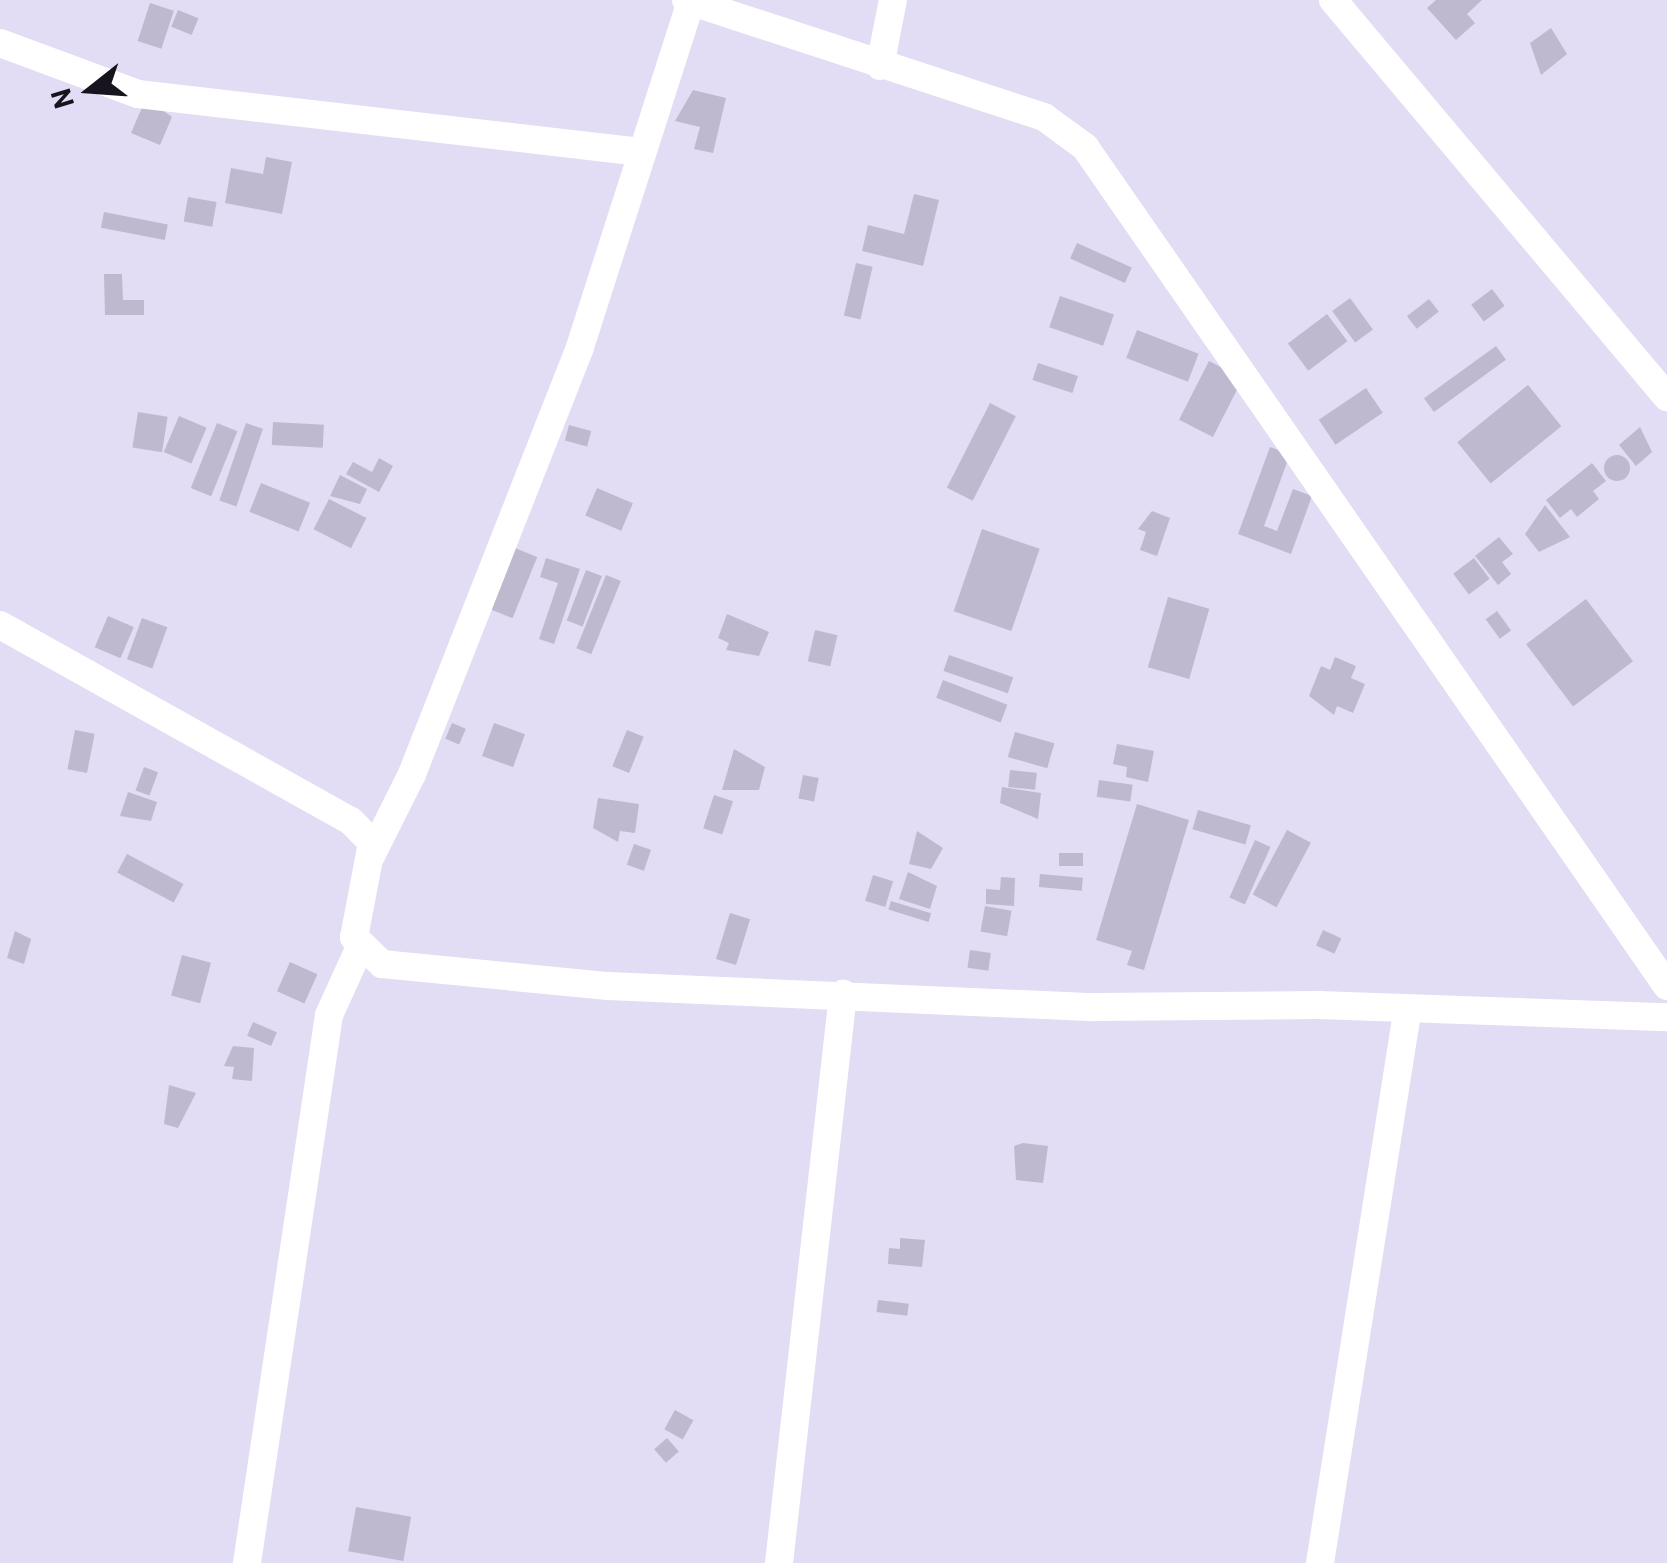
<!DOCTYPE html>
<html>
<head>
<meta charset="utf-8">
<style>
  body { margin:0 }
  #map { position:relative; width:1667px; height:1563px; overflow:hidden; background:#e2dcf4; font-family:Barlow,sans-serif }
  div>[style] { position:absolute }
  .building>* { inset:0; background:#bfb9d0; transform-origin:0 0 }
  .round { border-radius:50% }
  .minor>* { height:28px; margin:-14px; padding:0 14px; transform-origin:14px; border-radius:14px; background:#fff }
  span { translate:-50% -50%; white-space:nowrap; text-align:center; line-height:1.15; -webkit-text-stroke:9px #e2dcf4; paint-order:stroke }
  .north { position:absolute; left:40px; top:40px; width:100px; height:100px; -webkit-text-stroke:8px #e2dcf4; paint-order:stroke; rotate:253deg; font-size:28px; font-weight:700; line-height:40px; text-align:center; color:#17141d }
  .north::after { content:''; display:block; margin:auto; width:35px; height:45px; background:#17141d; clip-path:polygon(50% 0,100% 100%,50% 72%,0 100%) }
</style>
</head>
<body>
<div id="map">
  <div class="building">
    <i style="clip-path:polygon(1436px 0,1482px 0,1467px 14px,1475px 23px,1456px 40px,1427px 8px)"></i>
    <i style="left:150px;top:3px;width:25px;height:40px;rotate:18deg"></i>
    <i style="left:178px;top:10px;width:22px;height:18px;rotate:22deg"></i>
    <i style="clip-path:polygon(1551px 28px,1567px 54px,1541px 75px,1530px 43px)"></i>
    <i style="clip-path:polygon(693px 90px,726px 98px,713px 153px,694px 149px,700px 127px,675px 121px)"></i>
    <i style="clip-path:polygon(146px 98px,172px 117px,160px 145px,131px 133px)"></i>
    <i style="clip-path:polygon(266px 157px,292px 162px,282px 214px,225px 203px,231px 168px,263px 174px)"></i>
    <i style="clip-path:polygon(914px 194px,939px 200px,923px 266px,862px 251px,868px 225px,904px 234px)"></i>
    <i style="left:188px;top:197px;width:29px;height:25px;rotate:10deg"></i>
    <i style="left:104px;top:212px;width:65px;height:16px;rotate:11deg"></i>
    <i style="left:1077px;top:243px;width:60px;height:17px;rotate:24deg"></i>
    <i style="left:856px;top:263px;width:17px;height:54px;rotate:13deg"></i>
    <i style="clip-path:polygon(104px 274px,122px 274px,123px 300px,144px 300px,144px 315px,105px 315px)"></i>
    <i style="left:1492px;top:289px;width:21px;height:26px;rotate:53deg"></i>
    <i style="left:1060px;top:296px;width:57px;height:33px;rotate:19deg"></i>
    <i style="left:1350px;top:298px;width:39px;height:22px;rotate:54deg"></i>
    <i style="left:1429px;top:299px;width:16px;height:28px;rotate:52deg"></i>
    <i style="left:1327px;top:314px;width:34px;height:49px;rotate:53deg"></i>
    <i style="left:1137px;top:330px;width:66px;height:30px;rotate:21deg"></i>
    <i style="left:1496px;top:346px;width:17px;height:89px;rotate:54deg"></i>
    <i style="left:1209px;top:361px;width:38px;height:66px;rotate:27deg"></i>
    <i style="left:1038px;top:363px;width:42px;height:18px;rotate:18deg"></i>
    <i style="left:1528px;top:385px;width:53px;height:91px;rotate:51deg"></i>
    <i style="left:1366px;top:388px;width:30px;height:57px;rotate:56deg"></i>
    <i style="left:990px;top:403px;width:29px;height:95px;rotate:27deg"></i>
    <i style="left:138px;top:412px;width:30px;height:36px;rotate:9deg"></i>
    <i style="left:179px;top:416px;width:30px;height:39px;rotate:23deg"></i>
    <i style="left:273px;top:422px;width:51px;height:23px;rotate:3deg"></i>
    <i style="left:217px;top:423px;width:22px;height:70px;rotate:22deg"></i>
    <i style="left:246px;top:423px;width:18px;height:82px;rotate:19deg"></i>
    <i style="left:569px;top:425px;width:23px;height:16px;rotate:15deg"></i>
    <i style="clip-path:polygon(1640px 427px,1652px 452px,1636px 466px,1619px 445px)"></i>
    <i style="clip-path:polygon(1270px 447px,1290px 454px,1264px 526px,1277px 531px,1293px 489px,1312px 496px,1291px 554px,1238px 534px)"></i>
    <i class="round" style="left:1604px;top:455px;width:26px;height:26px"></i>
    <i style="clip-path:polygon(379px 458px,393px 466px,379px 492px,346px 474px,353px 462px,372px 472px)"></i>
    <i style="clip-path:polygon(1592px 463px,1606px 481px,1593px 491px,1599px 499px,1577px 517px,1571px 509px,1560px 518px,1546px 500px)"></i>
    <i style="clip-path:polygon(340px 475px,367px 489px,360px 504px,330px 496px)"></i>
    <i style="left:261px;top:483px;width:53px;height:31px;rotate:22deg"></i>
    <i style="left:597px;top:488px;width:39px;height:30px;rotate:23deg"></i>
    <i style="left:329px;top:499px;width:42px;height:34px;rotate:27deg"></i>
    <i style="clip-path:polygon(1545px 505px,1570px 537px,1539px 552px,1525px 534px)"></i>
    <i style="clip-path:polygon(1152px 511px,1170px 518px,1157px 556px,1140px 550px,1146px 532px,1138px 529px)"></i>
    <i style="left:982px;top:529px;width:61px;height:87px;rotate:19deg"></i>
    <i style="clip-path:polygon(1499px 537px,1513px 554px,1502px 562px,1511px 574px,1498px 585px,1475px 556px)"></i>
    <i style="left:515px;top:548px;width:24px;height:66px;rotate:22deg"></i>
    <i style="clip-path:polygon(546px 558px,580px 569px,554px 644px,539px 639px,558px 583px,540px 577px)"></i>
    <i style="left:1474px;top:558px;width:26px;height:26px;rotate:53deg"></i>
    <i style="left:586px;top:570px;width:17px;height:54px;rotate:21deg"></i>
    <i style="left:606px;top:575px;width:16px;height:79px;rotate:22deg"></i>
    <i style="left:1168px;top:597px;width:43px;height:73px;rotate:16deg"></i>
    <i style="left:1586px;top:599px;width:78px;height:75px;rotate:53deg"></i>
    <i style="left:1497px;top:611px;width:24px;height:14px;rotate:54deg"></i>
    <i style="clip-path:polygon(727px 614px,769px 632px,759px 656px,726px 650px,729px 643px,718px 638px)"></i>
    <i style="left:108px;top:616px;width:28px;height:34px;rotate:23deg"></i>
    <i style="left:142px;top:618px;width:27px;height:44px;rotate:20deg"></i>
    <i style="left:815px;top:630px;width:23px;height:32px;rotate:13deg"></i>
    <i style="left:949px;top:655px;width:68px;height:17px;rotate:19deg"></i>
    <i style="clip-path:polygon(1335px 657px,1356px 666px,1351px 678px,1365px 684px,1353px 713px,1337px 706px,1334px 715px,1309px 696px,1321px 666px,1330px 670px)"></i>
    <i style="left:943px;top:680px;width:69px;height:19px;rotate:21deg"></i>
    <i style="left:452px;top:723px;width:15px;height:17px;rotate:23deg"></i>
    <i style="left:494px;top:723px;width:33px;height:35px;rotate:20deg"></i>
    <i style="left:75px;top:730px;width:20px;height:40px;rotate:11deg"></i>
    <i style="left:627px;top:730px;width:18px;height:39px;rotate:22deg"></i>
    <i style="left:1015px;top:732px;width:41px;height:26px;rotate:16deg"></i>
    <i style="clip-path:polygon(1117px 744px,1154px 751px,1148px 782px,1126px 777px,1127px 767px,1113px 764px)"></i>
    <i style="clip-path:polygon(734px 749px,765px 767px,759px 790px,722px 790px)"></i>
    <i style="left:144px;top:767px;width:15px;height:25px;rotate:20deg"></i>
    <i style="left:1010px;top:770px;width:27px;height:17px;rotate:6deg"></i>
    <i style="left:803px;top:775px;width:16px;height:24px;rotate:11deg"></i>
    <i style="left:1099px;top:780px;width:34px;height:17px;rotate:8deg"></i>
    <i style="clip-path:polygon(1002px 787px,1041px 793px,1038px 819px,1000px 803px)"></i>
    <i style="clip-path:polygon(128px 792px,157px 802px,151px 821px,120px 816px)"></i>
    <i style="left:714px;top:795px;width:20px;height:35px;rotate:18deg"></i>
    <i style="clip-path:polygon(598px 798px,639px 804px,635px 833px,620px 831px,618px 842px,593px 828px)"></i>
    <i style="clip-path:polygon(1137px 804px,1189px 820px,1144px 970px,1127px 965px,1132px 951px,1096px 940px)"></i>
    <i style="left:1198px;top:810px;width:55px;height:20px;rotate:16deg"></i>
    <i style="left:1287px;top:830px;width:27px;height:73px;rotate:28deg"></i>
    <i style="clip-path:polygon(917px 831px,943px 848px,931px 869px,909px 864px)"></i>
    <i style="left:1255px;top:840px;width:17px;height:63px;rotate:24deg"></i>
    <i style="left:634px;top:844px;width:18px;height:22px;rotate:19deg"></i>
    <i style="left:1059px;top:853px;width:24px;height:13px"></i>
    <i style="left:127px;top:854px;width:64px;height:21px;rotate:28deg"></i>
    <i style="clip-path:polygon(908px 872px,937px 886px,930px 909px,899px 899px)"></i>
    <i style="left:1040px;top:874px;width:43px;height:13px;rotate:5deg"></i>
    <i style="left:873px;top:875px;width:21px;height:27px;rotate:17deg"></i>
    <i style="clip-path:polygon(1001px 877px,1015px 878px,1014px 906px,986px 904px,986px 889px,1000px 890px)"></i>
    <i style="left:891px;top:901px;width:42px;height:9px;rotate:17deg"></i>
    <i style="left:985px;top:906px;width:27px;height:26px;rotate:10deg"></i>
    <i style="left:730px;top:913px;width:21px;height:48px;rotate:17deg"></i>
    <i style="left:1323px;top:930px;width:20px;height:17px;rotate:24deg"></i>
    <i style="clip-path:polygon(15px 931px,31px 939px,24px 964px,7px 958px)"></i>
    <i style="left:970px;top:950px;width:21px;height:18px;rotate:8deg"></i>
    <i style="left:182px;top:955px;width:30px;height:42px;rotate:15deg"></i>
    <i style="left:290px;top:962px;width:30px;height:32px;rotate:24deg"></i>
    <i style="left:253px;top:1022px;width:26px;height:15px;rotate:23deg"></i>
    <i style="clip-path:polygon(233px 1046px,254px 1048px,252px 1081px,232px 1079px,234px 1067px,224px 1066px)"></i>
    <i style="clip-path:polygon(169px 1085px,196px 1093px,178px 1128px,164px 1124px)"></i>
    <i style="clip-path:polygon(1023px 1143px,1048px 1146px,1043px 1183px,1016px 1180px,1014px 1146px)"></i>
    <i style="clip-path:polygon(900px 1238px,925px 1240px,922px 1267px,888px 1264px,889px 1248px,900px 1249px)"></i>
    <i style="left:878px;top:1300px;width:31px;height:12px;rotate:7deg"></i>
    <i style="left:675px;top:1410px;width:21px;height:22px;rotate:29deg"></i>
    <i style="left:667px;top:1438px;width:18px;height:17px;rotate:49deg"></i>
    <i style="left:356px;top:1507px;width:56px;height:45px;rotate:10deg"></i>
  </div>
  <div class="minor">
    <i style="left:686px;top:0;width:377px;rotate:18.1deg"></i>
    <i style="left:1044px;top:117px;width:51px;rotate:36.2deg"></i>
    <i style="left:1085px;top:147px;width:1021px;rotate:55.25deg"></i>
    <i style="left:1333px;top:0;width:519px;rotate:49.93deg"></i>
    <i style="left:0;top:43px;width:147px;rotate:20.3deg"></i>
    <i style="left:138px;top:94px;width:506px;rotate:6.58deg"></i>
    <i style="left:880px;top:66px;width:67px;rotate:-78.9deg"></i>
    <i style="left:0;top:625px;width:402px;rotate:29.2deg"></i>
    <i style="left:351px;top:821px;width:30px;rotate:46deg"></i>
    <i style="left:372px;top:843px;width:96px;rotate:100.8deg"></i>
    <i style="left:354px;top:937px;width:39px;rotate:44deg"></i>
    <i style="left:382px;top:964px;width:227px;rotate:5.6deg"></i>
    <i style="left:608px;top:986px;width:486px;rotate:2.5deg"></i>
    <i style="left:1094px;top:1007px;width:224px;rotate:-0.5deg"></i>
    <i style="left:1318px;top:1005px;width:349px;rotate:2deg"></i>
    <i style="left:371px;top:856px;width:92px;rotate:-63.4deg"></i>
    <i style="left:412px;top:774px;width:459px;rotate:-68.5deg"></i>
    <i style="left:580px;top:347px;width:363px;rotate:-72.2deg"></i>
    <i style="left:247px;top:1563px;width:554px;rotate:-81.49deg"></i>
    <i style="left:329px;top:1015px;width:72px;rotate:-65.6deg"></i>
    <i style="left:779px;top:1563px;width:573px;rotate:-83.58deg"></i>
    <i style="left:1320px;top:1563px;width:557px;rotate:-81.01deg"></i>
  </div>
  <div class="north">N</div>
</div>
</body>
</html>
